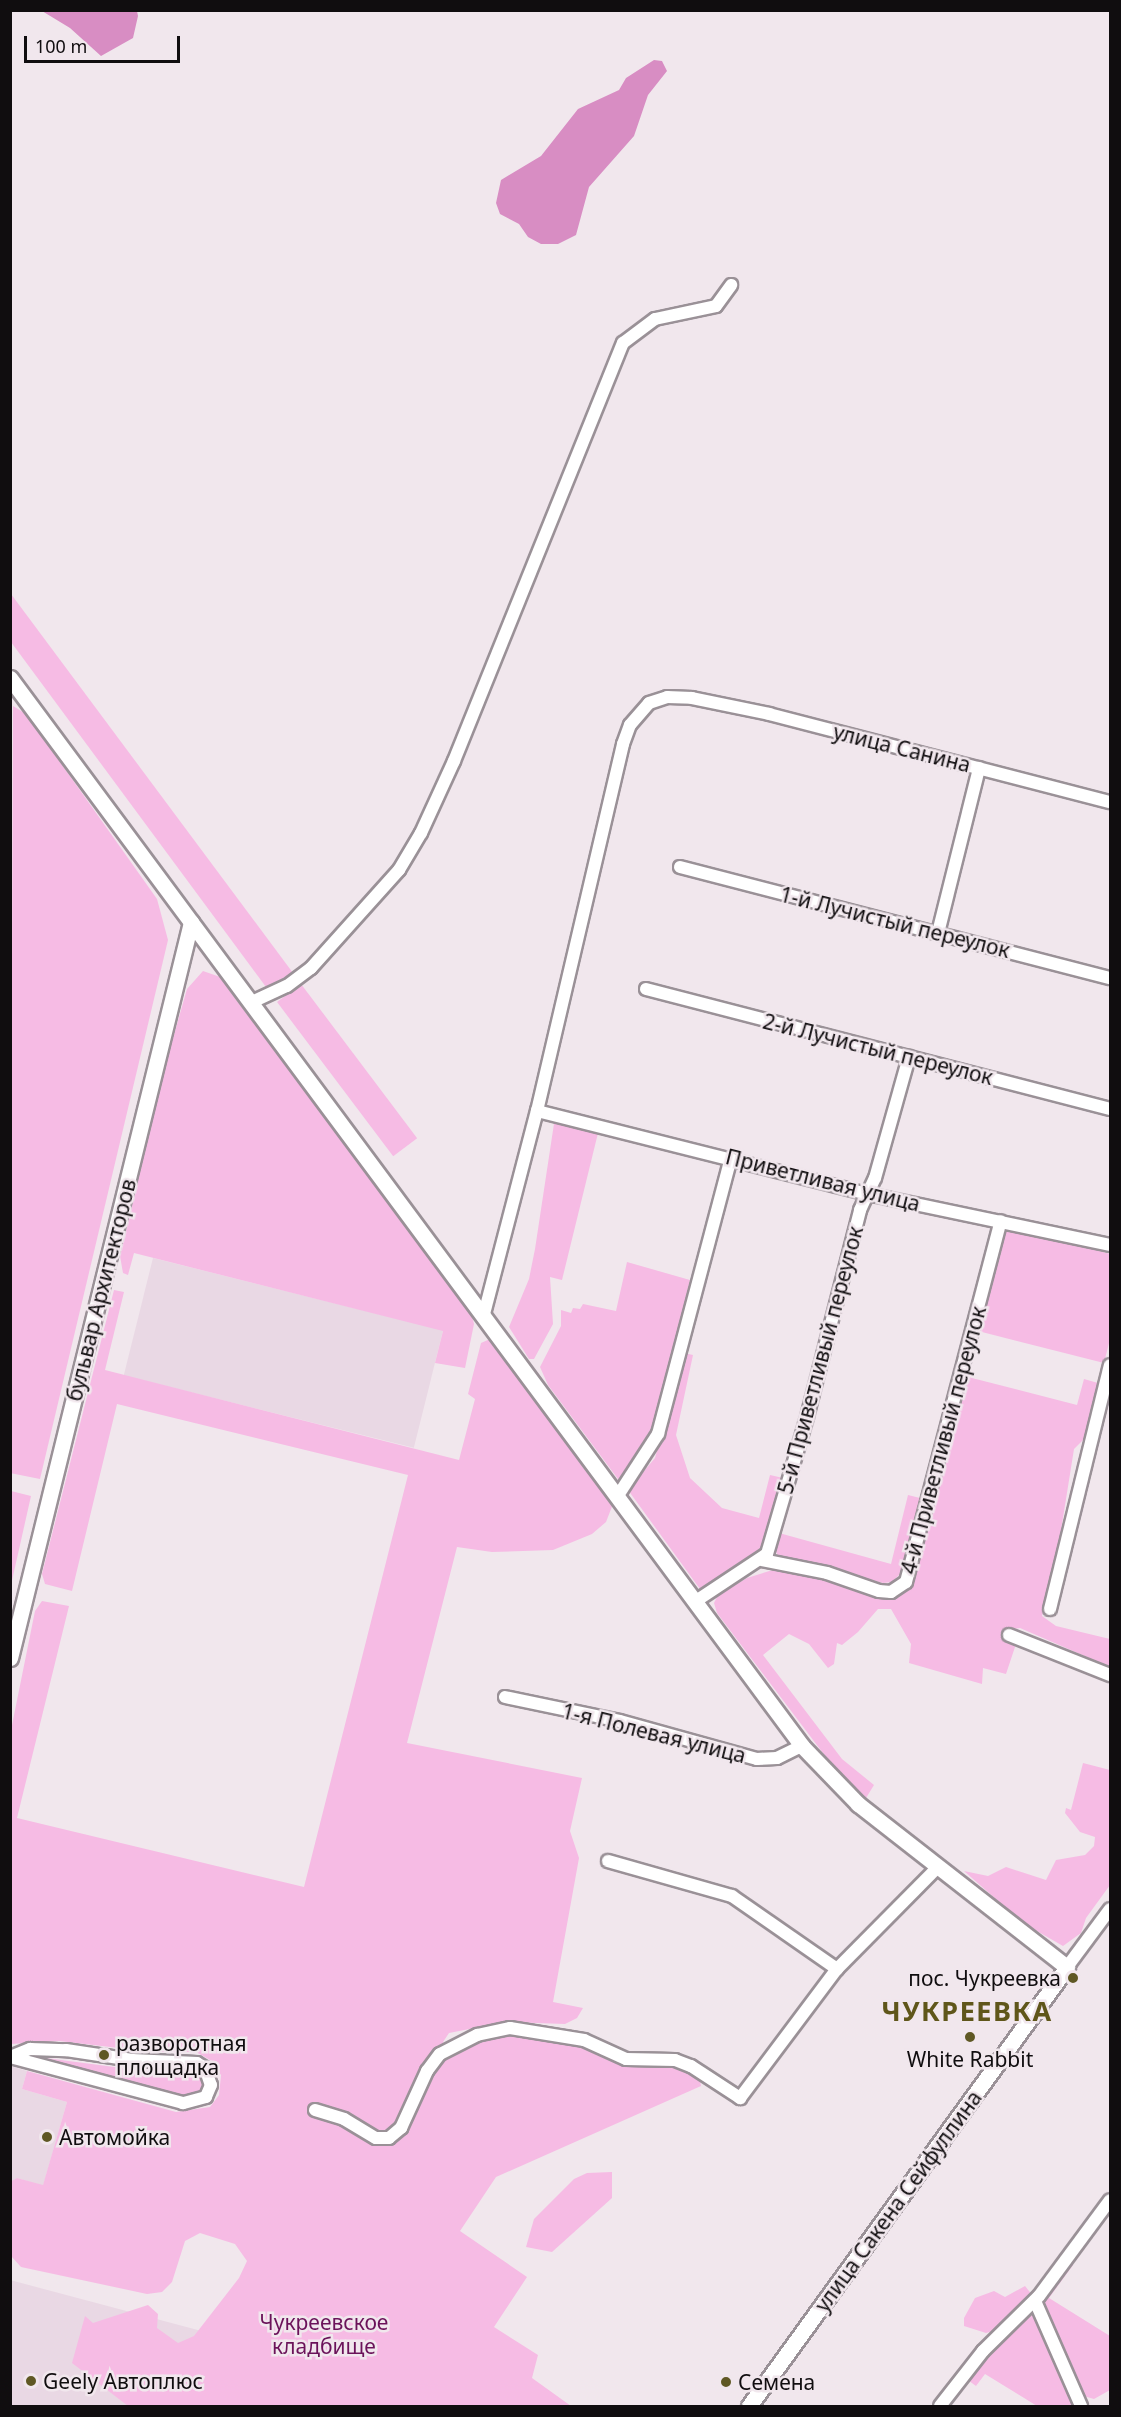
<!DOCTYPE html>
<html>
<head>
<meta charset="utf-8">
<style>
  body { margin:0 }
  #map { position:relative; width:1121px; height:2417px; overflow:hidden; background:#f1e7ed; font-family:"Noto Sans",sans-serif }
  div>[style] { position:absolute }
  .built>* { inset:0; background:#e9d8e4; transform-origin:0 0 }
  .green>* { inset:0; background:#f6bbe4; transform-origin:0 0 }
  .water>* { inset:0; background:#d88dc3 }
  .roads { filter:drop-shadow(2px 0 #9a9197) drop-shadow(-2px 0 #9a9197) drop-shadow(0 2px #9a9197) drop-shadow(0 -2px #9a9197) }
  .minor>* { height:12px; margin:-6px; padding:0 6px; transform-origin:6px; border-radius:6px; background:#fff }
  .major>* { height:15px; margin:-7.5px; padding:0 7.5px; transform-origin:7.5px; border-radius:7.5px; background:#fff }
  .dots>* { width:16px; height:16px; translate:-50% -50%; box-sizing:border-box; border:3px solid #f1e7ed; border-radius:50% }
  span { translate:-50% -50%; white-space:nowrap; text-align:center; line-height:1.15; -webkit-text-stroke:5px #f1e7ed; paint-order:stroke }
  .street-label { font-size:21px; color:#100d0f }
  .poi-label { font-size:21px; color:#100d0f }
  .right { translate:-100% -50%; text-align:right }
  .left { translate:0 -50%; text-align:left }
  .park-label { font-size:21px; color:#6b135a }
  .district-label { font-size:27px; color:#5f561a; font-weight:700; letter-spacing:1.5px }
  .frame { position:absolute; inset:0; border:12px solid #100d0f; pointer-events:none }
  .scale { position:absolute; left:24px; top:36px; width:156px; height:27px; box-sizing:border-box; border:3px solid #100d0f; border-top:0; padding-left:8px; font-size:18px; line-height:21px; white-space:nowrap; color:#100d0f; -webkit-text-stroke:4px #f1e7ed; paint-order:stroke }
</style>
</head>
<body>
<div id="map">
  <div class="built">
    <i style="left:153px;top:1258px;width:299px;height:121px;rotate:14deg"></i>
    <i style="clip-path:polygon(10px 2066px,27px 2071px,22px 2089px,67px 2102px,43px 2186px,17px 2178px,11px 2182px)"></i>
    <i style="clip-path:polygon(10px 2280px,209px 2333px,191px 2406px,11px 2406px)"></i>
  </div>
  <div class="green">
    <i style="clip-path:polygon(10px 594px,11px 594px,293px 973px,266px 987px,11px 642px)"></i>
    <i style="clip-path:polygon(13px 706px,26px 714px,157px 899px,168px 940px,40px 1479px,10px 1473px)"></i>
    <i style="clip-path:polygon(203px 971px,223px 978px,231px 993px,471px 1312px,474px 1324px,465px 1368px,435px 1363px,443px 1331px,134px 1253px,128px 1275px,123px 1273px,120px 1256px,164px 1070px,187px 989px)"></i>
    <i style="left:301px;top:984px;width:193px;height:30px;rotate:53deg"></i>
    <i style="clip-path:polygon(555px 1117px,599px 1129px,562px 1280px,550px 1277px,553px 1324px,534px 1359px,529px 1359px,509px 1327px,529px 1279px,535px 1249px)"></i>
    <i style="clip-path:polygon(1017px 1228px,1110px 1254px,1110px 1339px,1104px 1363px,978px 1331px,1003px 1230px)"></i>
    <i style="clip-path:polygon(627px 1262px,690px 1280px,652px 1436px,623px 1480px,618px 1479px,548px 1385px,540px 1367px,561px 1326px,561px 1310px,571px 1313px,573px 1308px,580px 1309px,583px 1304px,616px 1311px)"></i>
    <i style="clip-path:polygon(114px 1290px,124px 1292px,105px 1370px,459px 1460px,475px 1399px,468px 1394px,481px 1343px,490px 1339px,613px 1504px,606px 1522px,592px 1534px,553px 1550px,492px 1552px,457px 1547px,407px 1743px,582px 1778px,570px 1831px,579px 1858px,553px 2002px,583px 2008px,577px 2018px,565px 2024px,505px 2022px,449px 2033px,443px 2042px,452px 2052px,491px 2036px,518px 2035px,577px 2045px,613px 2062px,633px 2065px,650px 2062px,681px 2069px,700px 2081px,701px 2086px,496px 2177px,460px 2231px,527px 2277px,494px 2327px,538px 2355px,532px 2378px,571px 2406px,128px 2406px,72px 2363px,85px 2316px,93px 2323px,148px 2305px,158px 2314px,157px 2328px,178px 2343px,194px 2336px,239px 2278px,247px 2261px,235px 2244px,200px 2233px,185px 2241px,172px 2282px,162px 2292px,147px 2294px,21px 2267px,11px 2256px,10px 2182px,17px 2178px,43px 2185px,67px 2102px,22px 2089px,27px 2071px,176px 2112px,210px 2107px,219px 2095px,221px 2075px,210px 2060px,196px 2052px,153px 2052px,59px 2041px,11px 2044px,11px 1730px,35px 1611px,42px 1601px,69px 1606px,17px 1818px,304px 1887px,408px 1475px,117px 1404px,72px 1591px,45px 1584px,42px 1574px)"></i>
    <i style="clip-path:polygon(684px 1353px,693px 1355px,676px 1435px,690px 1478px,722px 1508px,759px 1518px,770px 1475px,783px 1478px,760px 1551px,709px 1588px,700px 1589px,628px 1490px,655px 1458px)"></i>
    <i style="clip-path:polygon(968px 1377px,1077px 1405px,1084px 1379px,1098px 1383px,1085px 1438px,1074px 1449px,1054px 1574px,1042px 1616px,1056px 1626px,1110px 1639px,1110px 1667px,1020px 1628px,1011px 1629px,1015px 1647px,1006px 1674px,983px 1668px,982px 1684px,909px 1663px,911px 1644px,891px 1609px,878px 1609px,858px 1632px,842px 1645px,837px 1643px,834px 1664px,828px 1668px,809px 1644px,789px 1634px,763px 1655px,842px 1759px,874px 1785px,866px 1798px,835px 1769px,717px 1613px,714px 1603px,718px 1595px,747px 1578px,776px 1569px,895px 1595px,911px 1586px)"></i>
    <i style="clip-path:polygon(11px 1491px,31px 1496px,11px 1585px,10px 1491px)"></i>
    <i style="clip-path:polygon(908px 1495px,924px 1499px,905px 1569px,892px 1582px,883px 1583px,780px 1559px,776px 1552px,779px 1533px,891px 1564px)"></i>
    <i style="clip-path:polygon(1083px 1763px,1110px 1770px,1110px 1885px,1086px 1918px,1081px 1933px,1063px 1946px,1023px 1923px,964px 1871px,988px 1876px,1006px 1867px,1046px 1880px,1056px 1860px,1085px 1855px,1094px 1846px,1095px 1837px,1080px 1832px,1065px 1813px,1066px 1808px,1071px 1810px)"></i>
    <i style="clip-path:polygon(38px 2057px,145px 2071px,201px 2072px,204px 2090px,190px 2097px,176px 2095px)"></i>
    <i style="clip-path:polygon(612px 2172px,612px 2198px,552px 2252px,526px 2247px,534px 2219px,574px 2179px,587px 2173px)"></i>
    <i style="clip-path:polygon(1068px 2262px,1073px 2265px,1049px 2298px,1110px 2336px,1110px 2390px,1094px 2399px,1080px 2395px,1043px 2310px,1042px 2300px)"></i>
    <i style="clip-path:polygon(1025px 2286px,1033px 2296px,1000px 2329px,986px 2333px,964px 2326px,964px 2318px,975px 2298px,994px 2291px,1005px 2297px)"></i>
    <i style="clip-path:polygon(1026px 2314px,1036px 2316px,1076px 2406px,1037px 2406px,985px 2374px,976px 2386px,965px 2378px)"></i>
  </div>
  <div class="water">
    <i style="clip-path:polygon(42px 11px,137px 11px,138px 16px,133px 38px,101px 56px,70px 28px)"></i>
    <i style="clip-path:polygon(654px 60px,662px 61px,667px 71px,648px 95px,634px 136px,589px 187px,576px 235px,558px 244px,541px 244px,528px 237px,519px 224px,500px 214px,496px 203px,501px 180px,541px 156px,578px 109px,619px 90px,626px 78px)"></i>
  </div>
  <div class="roads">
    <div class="minor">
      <i style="left:680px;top:867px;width:444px;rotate:14.5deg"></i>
      <i style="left:938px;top:933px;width:170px;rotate:-76deg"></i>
      <i style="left:646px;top:989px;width:479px;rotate:14.5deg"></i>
      <i style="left:252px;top:1002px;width:38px;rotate:-25deg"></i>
      <i style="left:287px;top:986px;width:30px;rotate:-37deg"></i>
      <i style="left:311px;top:968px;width:132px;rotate:-48.1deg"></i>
      <i style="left:399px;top:870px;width:43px;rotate:-59.3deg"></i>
      <i style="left:421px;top:833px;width:79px;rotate:-65.4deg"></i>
      <i style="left:454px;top:761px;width:451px;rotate:-68deg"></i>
      <i style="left:623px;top:343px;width:40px;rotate:-37deg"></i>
      <i style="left:655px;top:319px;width:62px;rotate:-12deg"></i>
      <i style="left:716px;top:306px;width:26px;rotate:-54deg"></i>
      <i style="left:537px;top:1111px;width:341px;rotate:14.1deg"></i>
      <i style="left:868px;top:1194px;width:247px;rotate:11.9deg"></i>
      <i style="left:484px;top:1314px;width:210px;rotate:-75.4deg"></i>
      <i style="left:537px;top:1111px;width:377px;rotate:-76.8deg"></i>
      <i style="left:623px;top:744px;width:20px;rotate:-70deg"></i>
      <i style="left:630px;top:725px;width:29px;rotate:-49deg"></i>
      <i style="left:649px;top:703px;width:19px;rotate:-18deg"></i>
      <i style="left:667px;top:697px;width:25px;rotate:2deg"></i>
      <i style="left:692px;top:698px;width:79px;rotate:11.7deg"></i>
      <i style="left:769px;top:714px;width:352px;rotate:14.5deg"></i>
      <i style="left:619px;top:1494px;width:72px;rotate:-57deg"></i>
      <i style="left:658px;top:1434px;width:285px;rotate:-75.2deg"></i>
      <i style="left:762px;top:1560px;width:66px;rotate:11.3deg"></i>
      <i style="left:827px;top:1573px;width:55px;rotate:19.1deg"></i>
      <i style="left:879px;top:1591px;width:12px;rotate:5deg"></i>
      <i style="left:891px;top:1592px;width:18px;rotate:-34deg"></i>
      <i style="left:906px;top:1582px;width:373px;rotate:-75.3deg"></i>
      <i style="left:696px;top:1601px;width:85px;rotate:-33.5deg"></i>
      <i style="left:767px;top:1554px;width:143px;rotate:-73.7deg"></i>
      <i style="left:807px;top:1417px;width:214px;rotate:-75.6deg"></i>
      <i style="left:860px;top:1210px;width:35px;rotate:-65deg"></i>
      <i style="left:875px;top:1178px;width:126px;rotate:-74.3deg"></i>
      <i style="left:1050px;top:1609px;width:251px;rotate:-76.2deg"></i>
      <i style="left:1009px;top:1635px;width:109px;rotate:21.6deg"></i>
      <i style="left:505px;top:1697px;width:117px;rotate:11.8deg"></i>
      <i style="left:620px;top:1721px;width:142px;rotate:15.5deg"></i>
      <i style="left:757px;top:1759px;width:20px;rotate:-3deg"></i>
      <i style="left:777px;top:1758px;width:28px;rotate:-26deg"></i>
      <i style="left:608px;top:1861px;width:129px;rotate:15.8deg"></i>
      <i style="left:732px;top:1896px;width:128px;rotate:34.8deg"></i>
      <i style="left:1067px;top:1967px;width:72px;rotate:-53.4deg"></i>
      <i style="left:10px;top:2057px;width:22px;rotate:-22deg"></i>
      <i style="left:30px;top:2049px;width:36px;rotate:2deg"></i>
      <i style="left:66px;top:2050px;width:67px;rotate:8.6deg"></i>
      <i style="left:132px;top:2060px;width:65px;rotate:2.6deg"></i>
      <i style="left:197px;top:2063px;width:9px;rotate:32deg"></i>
      <i style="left:205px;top:2068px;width:18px;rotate:71deg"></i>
      <i style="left:211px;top:2085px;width:13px;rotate:113deg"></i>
      <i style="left:206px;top:2097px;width:24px;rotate:165deg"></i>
      <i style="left:183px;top:2103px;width:179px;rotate:-165.1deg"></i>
      <i style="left:315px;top:2110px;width:30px;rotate:17deg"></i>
      <i style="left:344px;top:2119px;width:37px;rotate:31deg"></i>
      <i style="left:376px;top:2138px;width:13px"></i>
      <i style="left:389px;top:2138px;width:16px;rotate:-40deg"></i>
      <i style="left:401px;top:2128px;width:63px;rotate:-65.5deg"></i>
      <i style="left:427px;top:2071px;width:21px;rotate:-53deg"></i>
      <i style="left:440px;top:2054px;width:42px;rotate:-27.2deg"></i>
      <i style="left:477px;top:2035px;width:34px;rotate:-12deg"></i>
      <i style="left:510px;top:2028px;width:75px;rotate:9.2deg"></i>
      <i style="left:584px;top:2040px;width:46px;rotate:24.3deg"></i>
      <i style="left:626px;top:2059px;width:49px;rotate:1.2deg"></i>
      <i style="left:675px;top:2060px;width:17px;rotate:21deg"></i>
      <i style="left:691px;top:2066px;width:59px;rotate:33.1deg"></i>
      <i style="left:740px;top:2098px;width:161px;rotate:-53.1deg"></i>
      <i style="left:837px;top:1969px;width:144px;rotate:-45.3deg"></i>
      <i style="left:1035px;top:2301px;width:115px;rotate:66.3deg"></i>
      <i style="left:940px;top:2406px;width:70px;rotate:-52deg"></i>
      <i style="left:983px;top:2351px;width:78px;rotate:-44.5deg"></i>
      <i style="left:1039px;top:2296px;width:119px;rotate:-53.5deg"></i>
    </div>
    <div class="major">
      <i style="left:10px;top:678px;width:1330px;rotate:53.44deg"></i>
      <i style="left:802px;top:1746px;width:81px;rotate:46deg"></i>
      <i style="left:858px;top:1804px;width:265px;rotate:38deg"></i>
      <i style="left:1067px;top:1967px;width:542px;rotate:125.92deg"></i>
      <i style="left:10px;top:1658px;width:758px;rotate:-76.18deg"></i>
    </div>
  </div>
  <div class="dots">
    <i style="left:1073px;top:1978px;background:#5f5824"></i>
    <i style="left:970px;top:2037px;background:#5f5824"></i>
    <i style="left:104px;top:2055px;background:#5f5824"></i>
    <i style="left:47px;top:2137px;background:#5f5824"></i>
    <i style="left:31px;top:2381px;background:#5f5824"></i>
    <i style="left:726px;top:2382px;background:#5f5824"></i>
  </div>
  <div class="street-label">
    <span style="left:902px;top:748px;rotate:14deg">улица Санина</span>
    <span style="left:895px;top:922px;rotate:14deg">1-й Лучистый переулок</span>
    <span style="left:878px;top:1049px;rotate:14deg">2-й Лучистый переулок</span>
    <span style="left:823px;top:1180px;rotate:14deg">Приветливая улица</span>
    <span style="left:101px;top:1290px;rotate:-76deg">бульвар Архитекторов</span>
    <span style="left:820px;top:1360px;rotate:-75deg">5-й Приветливый переулок</span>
    <span style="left:943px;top:1440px;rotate:-75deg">4-й Приветливый переулок</span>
    <span style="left:654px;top:1733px;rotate:14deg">1-я Полевая улица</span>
    <span style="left:898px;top:2201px;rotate:-54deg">улица Сакена Сейфуллина</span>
  </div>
  <div class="poi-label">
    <span class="right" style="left:1061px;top:1978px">пос. Чукреевка</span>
    <span class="left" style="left:116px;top:2055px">разворотная<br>площадка</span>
    <span style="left:970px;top:2059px">White Rabbit</span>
    <span class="left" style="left:59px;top:2137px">Автомойка</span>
    <span class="left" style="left:43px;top:2381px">Geely Автоплюс</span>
    <span class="left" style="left:738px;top:2382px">Семена</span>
  </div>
  <div class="park-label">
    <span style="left:324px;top:2334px">Чукреевское<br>кладбище</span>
  </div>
  <div class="district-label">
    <span style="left:967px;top:2011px">ЧУКРЕЕВКА</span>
  </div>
  <div class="frame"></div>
  <div class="scale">100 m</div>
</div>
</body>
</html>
